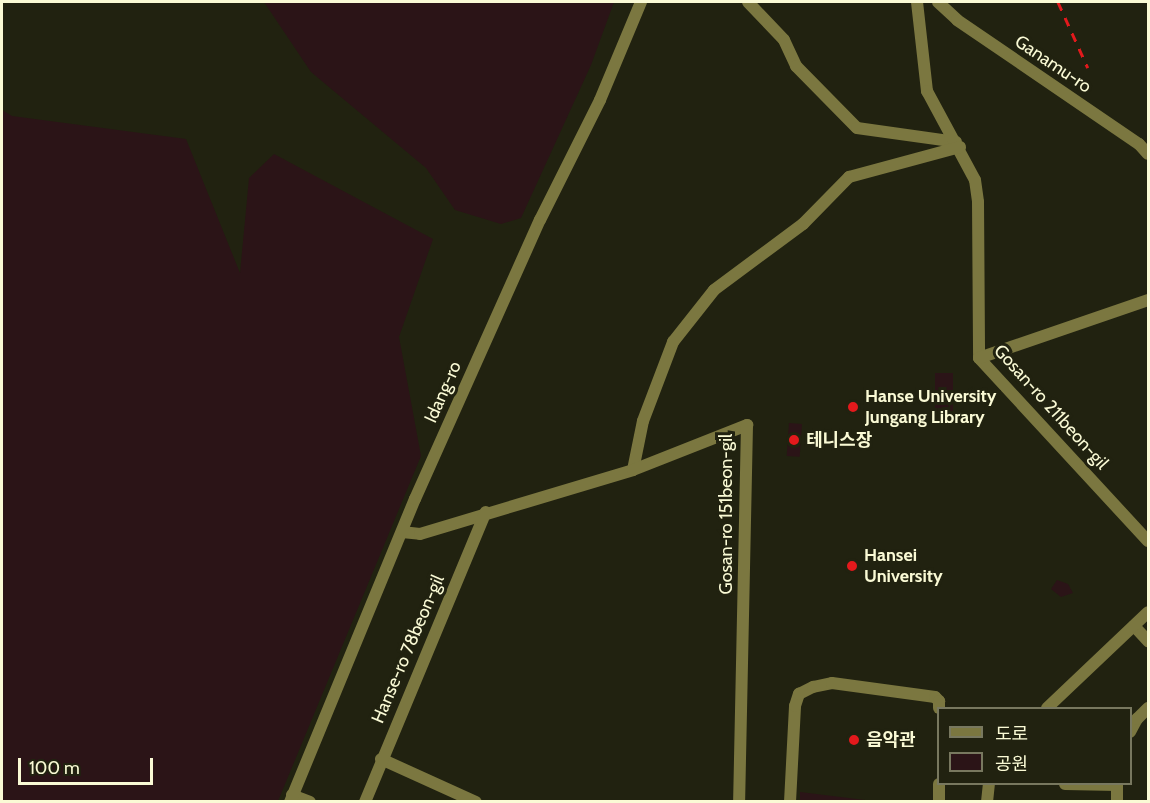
<!DOCTYPE html>
<html>
<head>
<meta charset="utf-8">
<style>
  body { margin:0 }
  #map { position:relative; width:1150px; height:803px; overflow:hidden; background:#212210; font-family:Cabin,"Noto Sans KR",sans-serif }
  div>[style] { position:absolute }
  .green>* { inset:0; background:#2b1417; transform-origin:0 0 }
  .minor>* { height:12px; margin:-6px; padding:0 6px; transform-origin:6px; border-radius:6px; background:#7b7740 }
  .rail>* { height:3px; margin-top:-1.5px; transform-origin:0; background:repeating-linear-gradient(90deg,#e3191c 0 9px,transparent 0 17px) }
  .dots>* { width:16px; height:16px; translate:-50% -50%; box-sizing:border-box; border:3px solid #212210; border-radius:50% }
  span { translate:-50% -50%; white-space:nowrap; text-align:center; line-height:1.15; -webkit-text-stroke:6px #212210; paint-order:stroke }
  .street-label { font-size:18px; color:#fafad5 }
  .poi-label { font-size:18px; color:#fafad5; font-weight:700 }
  .left { translate:0 -50%; text-align:left }
  .frame { position:absolute; inset:0; border:3px solid #fafad5; pointer-events:none }
  .legend { position:absolute; left:937px; top:707px; width:195px; height:78px; box-sizing:border-box; background:#212210; border:2px solid #78785f; margin:0; padding:8px 10px; list-style:none; font-size:18px; color:#fafad5 }
  .legend li { display:flex; align-items:center; gap:12px; height:30px }
  .legend b { width:30px; border:2px solid #78785f }
  .scale { position:absolute; left:18px; top:758px; width:135px; height:27px; box-sizing:border-box; border:3px solid #fafad5; border-top:0; padding-left:8px; font-size:18px; line-height:21px; white-space:nowrap; color:#fafad5; -webkit-text-stroke:4px #212210; paint-order:stroke }
</style>
</head>
<body>
<div id="map">
  <div class="green">
    <i style="clip-path:polygon(264px 2px,614px 2px,591px 65px,521px 218px,501px 224px,455px 210px,426px 168px,311px 72px)"></i>
    <i style="clip-path:polygon(2px 110px,12px 116px,186px 139px,240px 273px,249px 178px,274px 154px,433px 239px,399px 337px,421px 456px,278px 801px,2px 801px)"></i>
    <i style="left:935px;top:373px;width:18px;height:38px"></i>
    <i style="left:789px;top:423px;width:13px;height:33px;rotate:4deg"></i>
    <i style="clip-path:polygon(1057px 580px,1068px 584px,1073px 593px,1061px 597px,1051px 589px)"></i>
    <i style="clip-path:polygon(800px 792px,873px 801px,800px 801px)"></i>
  </div>
  <div class="minor">
    <i style="left:748px;top:2px;width:52px;rotate:46.5deg"></i>
    <i style="left:784px;top:40px;width:29px;rotate:65deg"></i>
    <i style="left:796px;top:66px;width:87px;rotate:45.5deg"></i>
    <i style="left:857px;top:128px;width:100px;rotate:8deg"></i>
    <i style="left:917px;top:2px;width:90px;rotate:83.6deg"></i>
    <i style="left:927px;top:91px;width:101px;rotate:61.7deg"></i>
    <i style="left:975px;top:180px;width:22px;rotate:82deg"></i>
    <i style="left:978px;top:202px;width:156px;rotate:89.6deg"></i>
    <i style="left:979px;top:358px;width:249px;rotate:47.3deg"></i>
    <i style="left:938px;top:2px;width:26px;rotate:43deg"></i>
    <i style="left:957px;top:20px;width:220px;rotate:34.3deg"></i>
    <i style="left:1139px;top:144px;width:13px;rotate:48deg"></i>
    <i style="left:979px;top:358px;width:179px;rotate:-18.9deg"></i>
    <i style="left:633px;top:470px;width:50px;rotate:-78.5deg"></i>
    <i style="left:643px;top:421px;width:85px;rotate:-69.2deg"></i>
    <i style="left:673px;top:342px;width:66px;rotate:-51.7deg"></i>
    <i style="left:714px;top:290px;width:111px;rotate:-36.6deg"></i>
    <i style="left:803px;top:224px;width:66px;rotate:-45.6deg"></i>
    <i style="left:849px;top:177px;width:115px;rotate:-15.1deg"></i>
    <i style="left:402px;top:532px;width:18px;rotate:6deg"></i>
    <i style="left:420px;top:534px;width:222px;rotate:-16.7deg"></i>
    <i style="left:633px;top:470px;width:123px;rotate:-21.5deg"></i>
    <i style="left:747px;top:425px;width:377px;rotate:91.2deg"></i>
    <i style="left:1134px;top:626px;width:21px;rotate:47deg"></i>
    <i style="left:1047px;top:708px;width:139px;rotate:-43.5deg"></i>
    <i style="left:1130px;top:732px;width:15px;rotate:-62deg"></i>
    <i style="left:1137px;top:719px;width:16px;rotate:-45deg"></i>
    <i style="left:381px;top:759px;width:104px;rotate:24.4deg"></i>
    <i style="left:1065px;top:784px;width:52px;rotate:1.1deg"></i>
    <i style="left:292px;top:795px;width:19px;rotate:21deg"></i>
    <i style="left:290px;top:802px;width:328px;rotate:-67.6deg"></i>
    <i style="left:415px;top:499px;width:306px;rotate:-65.9deg"></i>
    <i style="left:540px;top:220px;width:134px;rotate:-63.4deg"></i>
    <i style="left:600px;top:100px;width:106px;rotate:-67.3deg"></i>
    <i style="left:365px;top:802px;width:314px;rotate:-67.4deg"></i>
    <i style="left:790px;top:802px;width:96px;rotate:-87deg"></i>
    <i style="left:795px;top:706px;width:13px;rotate:-72deg"></i>
    <i style="left:799px;top:694px;width:16px;rotate:-27deg"></i>
    <i style="left:813px;top:687px;width:19px;rotate:-12deg"></i>
    <i style="left:832px;top:683px;width:104px;rotate:7.7deg"></i>
    <i style="left:935px;top:697px;width:6px;rotate:45deg"></i>
    <i style="left:939px;top:701px;width:7px;rotate:90deg"></i>
    <i style="left:939px;top:802px;width:18px;rotate:-90deg"></i>
    <i style="left:987px;top:802px;width:18px;rotate:-84deg"></i>
    <i style="left:1117px;top:802px;width:18px;rotate:-90deg"></i>
  </div>
  <div class="rail">
    <i style="left:1058px;top:2px;width:72px;rotate:65.6deg"></i>
  </div>
  <div class="dots">
    <i style="left:853px;top:407px;background:#e3191c"></i>
    <i style="left:794px;top:440px;background:#e3191c"></i>
    <i style="left:852px;top:566px;background:#e3191c"></i>
    <i style="left:854px;top:740px;background:#e3191c"></i>
  </div>
  <div class="street-label">
    <span style="left:1053px;top:64px;rotate:34deg">Ganamu-ro</span>
    <span style="left:443px;top:392px;rotate:-66deg">Idang-ro</span>
    <span style="left:1051px;top:407px;rotate:48deg">Gosan-ro 211beon-gil</span>
    <span style="left:726px;top:514px;rotate:-90deg">Gosan-ro 151beon-gil</span>
    <span style="left:408px;top:649px;rotate:-67deg">Hanse-ro 78beon-gil</span>
  </div>
  <div class="poi-label">
    <span class="left" style="left:865px;top:407px">Hanse University<br>Jungang Library</span>
    <span class="left" style="left:806px;top:440px">테니스장</span>
    <span class="left" style="left:864px;top:566px">Hansei<br>University</span>
    <span class="left" style="left:866px;top:740px">음악관</span>
  </div>
  <div class="frame"></div>
  <ul class="legend">
  <li><b style="height:8px;background:#7b7740"></b>도로</li>
  <li><b style="height:16px;background:#2b1417"></b>공원</li>
  </ul>
  <div class="scale">100 m</div>
</div>
</body>
</html>
